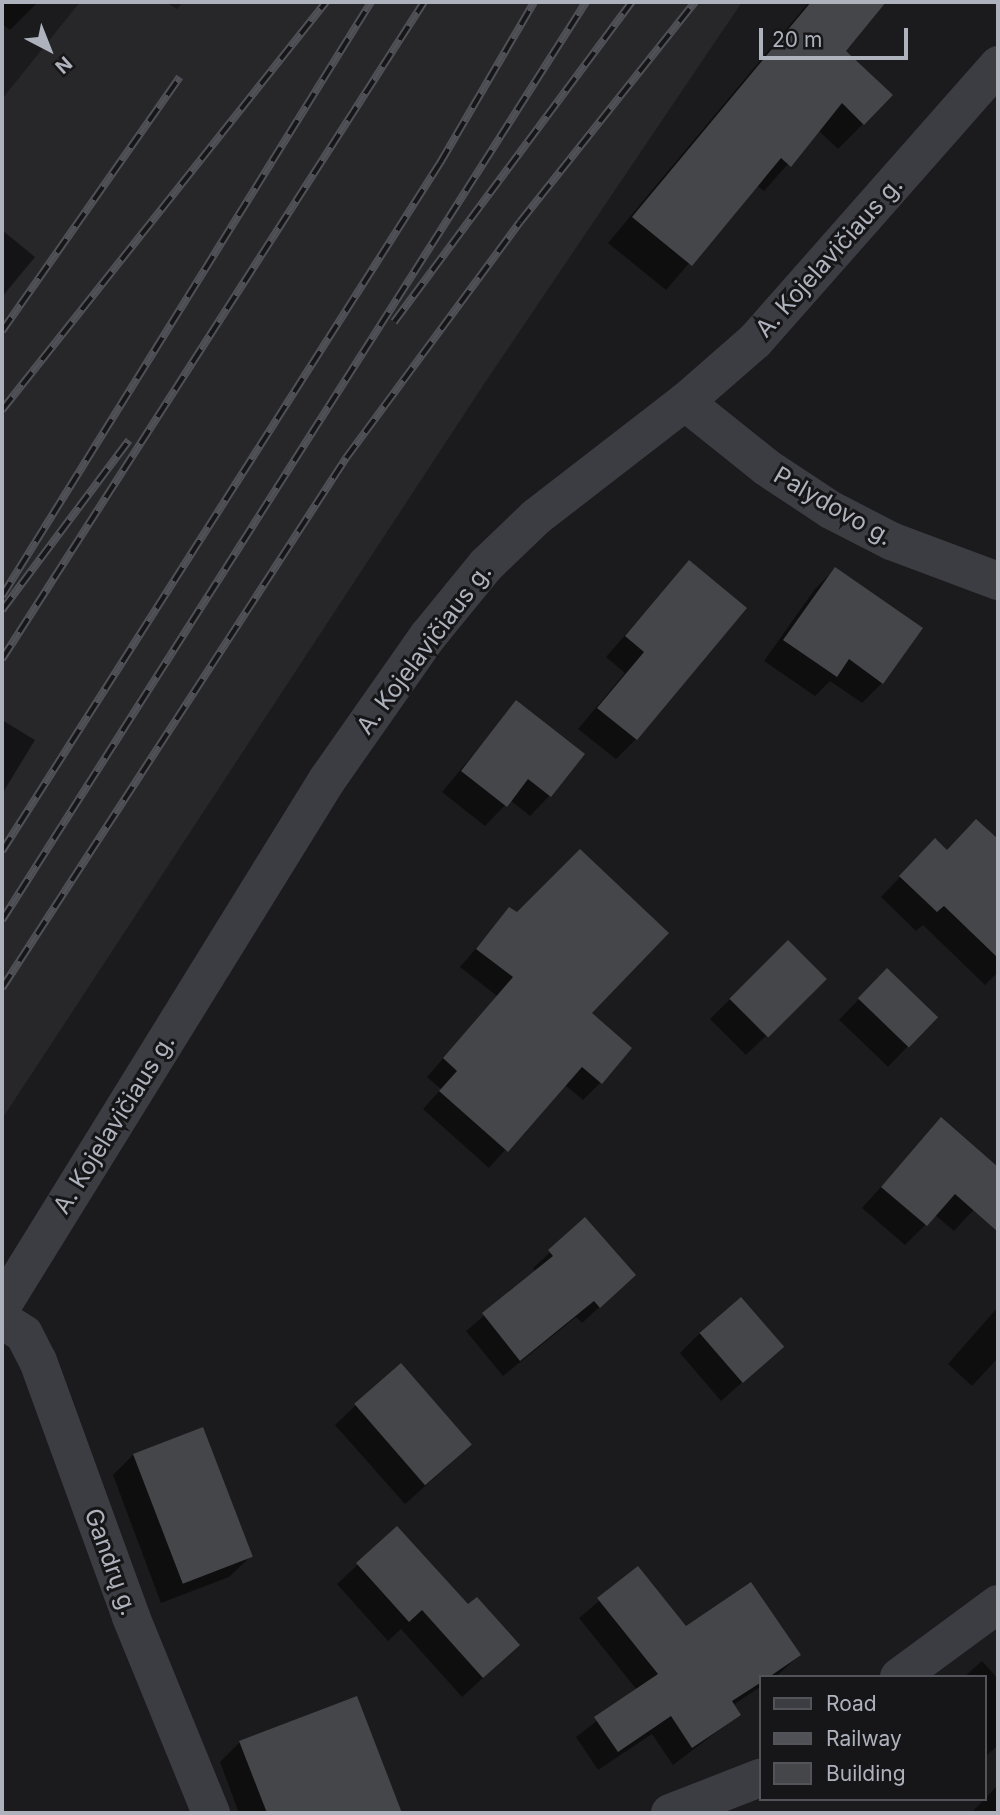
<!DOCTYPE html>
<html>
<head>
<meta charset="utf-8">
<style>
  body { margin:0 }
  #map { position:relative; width:1000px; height:1815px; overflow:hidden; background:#1b1b1d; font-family:Inter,sans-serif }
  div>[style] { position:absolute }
  .built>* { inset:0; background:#27272a }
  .shadow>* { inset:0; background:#0007; transform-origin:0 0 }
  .building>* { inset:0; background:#45464a; transform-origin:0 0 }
  .minor>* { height:38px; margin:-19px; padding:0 19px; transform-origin:19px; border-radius:19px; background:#3c3d42 }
  .rail>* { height:8px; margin-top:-4px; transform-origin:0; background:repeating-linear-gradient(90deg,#161618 0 16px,#4f5157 0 32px); box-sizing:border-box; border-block:2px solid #4f5157 }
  span { translate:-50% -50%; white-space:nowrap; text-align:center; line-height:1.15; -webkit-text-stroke:6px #161618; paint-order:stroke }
  .street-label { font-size:24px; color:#aeb2bc }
  .frame { position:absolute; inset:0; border:4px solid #aeb2bc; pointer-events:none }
  .legend { position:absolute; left:759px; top:1675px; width:228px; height:126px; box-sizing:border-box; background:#161618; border:2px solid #53545a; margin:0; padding:9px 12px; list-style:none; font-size:21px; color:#aeb2bc }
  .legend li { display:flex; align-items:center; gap:14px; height:35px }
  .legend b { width:35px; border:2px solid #53545a }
  .north { position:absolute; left:14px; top:14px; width:70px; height:70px; -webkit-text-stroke:5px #161618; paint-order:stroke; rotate:138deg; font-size:19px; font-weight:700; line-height:28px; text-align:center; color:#aeb2bc }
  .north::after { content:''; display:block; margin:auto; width:24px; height:32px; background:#aeb2bc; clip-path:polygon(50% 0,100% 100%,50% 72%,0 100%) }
  .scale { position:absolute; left:759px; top:28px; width:149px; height:32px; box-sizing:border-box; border:4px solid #aeb2bc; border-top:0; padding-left:9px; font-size:21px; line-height:24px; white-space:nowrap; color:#aeb2bc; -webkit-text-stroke:5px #161618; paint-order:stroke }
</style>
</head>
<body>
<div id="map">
  <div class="built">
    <i style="clip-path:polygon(80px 2px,166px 2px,177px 9px,183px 2px,742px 2px,484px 384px,2px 1119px,2px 99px)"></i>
  </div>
  <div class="shadow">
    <i style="clip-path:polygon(2px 2px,38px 2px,10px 30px,2px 24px)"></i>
    <i style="clip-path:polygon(809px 2px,884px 2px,844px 51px,863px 124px,838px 149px,818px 130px,764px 191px,756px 185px,666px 290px,608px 243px)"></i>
    <i style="clip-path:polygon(2px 230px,35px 257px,2px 297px)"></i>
    <i style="clip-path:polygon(689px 562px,636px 739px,616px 759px,578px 729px,625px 673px,606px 657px)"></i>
    <i style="clip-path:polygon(835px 569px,882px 683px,862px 703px,830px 681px,815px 696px,764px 661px,815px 589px)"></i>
    <i style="clip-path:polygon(516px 703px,550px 795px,530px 816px,510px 800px,485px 826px,442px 792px)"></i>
    <i style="clip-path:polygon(2px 720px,35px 740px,2px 794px)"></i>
    <i style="clip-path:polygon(977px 821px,998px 842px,998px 972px,985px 985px,923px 925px,916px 931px,881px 897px,915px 861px,947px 851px)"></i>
    <i style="clip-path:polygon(510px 909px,590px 1013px,600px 1083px,583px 1100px,564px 1084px,489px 1168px,423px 1109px,441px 1089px,427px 1077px,497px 996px,460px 967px)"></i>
    <i style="clip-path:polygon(788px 942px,804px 999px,746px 1055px,710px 1019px)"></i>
    <i style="left:887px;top:970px;width:68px;height:69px;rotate:44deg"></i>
    <i style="clip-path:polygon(941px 1120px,998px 1170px,998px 1183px,954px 1231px,935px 1215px,905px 1245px,862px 1208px)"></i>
    <i style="clip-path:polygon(585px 1220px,617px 1291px,582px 1323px,576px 1317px,503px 1376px,466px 1331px,536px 1272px,533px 1268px)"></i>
    <i style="clip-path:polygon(998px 1307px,998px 1358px,972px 1386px,948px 1364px)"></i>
    <i style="clip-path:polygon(700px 1333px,782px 1347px,721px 1401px,680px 1353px)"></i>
    <i style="clip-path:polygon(356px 1405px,450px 1464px,405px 1504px,335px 1425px)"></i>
    <i style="clip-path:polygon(133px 1455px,250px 1557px,229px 1577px,161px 1603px,113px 1475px)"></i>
    <i style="clip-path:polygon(397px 1528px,497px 1665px,462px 1697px,401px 1629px,388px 1641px,337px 1584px)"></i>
    <i style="clip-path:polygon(638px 1568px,686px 1628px,799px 1655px,776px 1677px,760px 1677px,760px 1687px,733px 1705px,739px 1715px,673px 1765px,652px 1734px,598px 1770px,576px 1737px,637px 1690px,579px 1618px)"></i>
    <i style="clip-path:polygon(982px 1661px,998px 1679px,998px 1745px,984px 1758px,984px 1677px,964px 1677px)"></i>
    <i style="clip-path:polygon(356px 1698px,400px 1813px,239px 1813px,220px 1762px,240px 1742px)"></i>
    <i style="clip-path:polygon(998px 1785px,998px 1813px,971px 1813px)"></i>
  </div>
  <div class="building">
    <i style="clip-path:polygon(811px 2px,886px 2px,846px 51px,893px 95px,864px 125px,842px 103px,791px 167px,781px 158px,692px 266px,632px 217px)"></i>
    <i style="clip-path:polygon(689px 560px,747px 608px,637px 740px,597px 708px,644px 652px,625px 636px)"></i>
    <i style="clip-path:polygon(835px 567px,923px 628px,883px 684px,849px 659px,837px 677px,783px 640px)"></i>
    <i style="clip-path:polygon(516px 700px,585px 754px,551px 797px,528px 779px,507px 807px,461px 771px)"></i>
    <i style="clip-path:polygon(976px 819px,998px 839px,998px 958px,944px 906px,937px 912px,899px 876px,935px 838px,947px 850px)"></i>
    <i style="clip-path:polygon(580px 849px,669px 933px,592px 1013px,632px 1048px,602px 1084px,582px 1067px,508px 1152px,439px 1091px,457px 1071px,443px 1058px,513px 977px,476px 949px,509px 907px,517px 912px)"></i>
    <i style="left:788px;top:940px;width:55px;height:83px;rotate:45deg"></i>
    <i style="left:887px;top:968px;width:71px;height:42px;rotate:44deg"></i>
    <i style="clip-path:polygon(941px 1117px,998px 1167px,998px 1232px,955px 1194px,927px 1226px,881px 1187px)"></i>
    <i style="clip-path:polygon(585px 1217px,636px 1275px,600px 1308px,594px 1301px,520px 1361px,482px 1313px,553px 1256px,548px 1250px)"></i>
    <i style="left:741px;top:1297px;width:66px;height:55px;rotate:49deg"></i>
    <i style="left:401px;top:1363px;width:108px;height:62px;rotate:49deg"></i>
    <i style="left:203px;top:1427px;width:139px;height:75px;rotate:69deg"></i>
    <i style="clip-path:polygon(397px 1526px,468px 1604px,477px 1597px,520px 1645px,483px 1678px,422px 1610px,409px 1622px,356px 1563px)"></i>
    <i style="clip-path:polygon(638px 1566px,686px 1626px,751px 1582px,801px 1655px,769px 1677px,760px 1677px,760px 1683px,732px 1701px,741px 1715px,692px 1748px,671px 1716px,618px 1752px,594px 1717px,658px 1674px,597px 1598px)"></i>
    <i style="clip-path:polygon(357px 1696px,402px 1813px,267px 1813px,239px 1741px)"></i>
  </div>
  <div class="minor">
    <i style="left:685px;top:402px;width:104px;rotate:38.7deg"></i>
    <i style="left:766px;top:467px;width:78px;rotate:33.5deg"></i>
    <i style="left:831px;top:510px;width:68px;rotate:27.3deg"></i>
    <i style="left:891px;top:541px;width:114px;rotate:20.5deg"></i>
    <i style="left:2px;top:1306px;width:618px;rotate:-58.29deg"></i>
    <i style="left:327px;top:780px;width:176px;rotate:-55deg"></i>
    <i style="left:428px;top:636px;width:92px;rotate:-50.8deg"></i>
    <i style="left:486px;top:565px;width:69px;rotate:-43.8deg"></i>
    <i style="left:536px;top:517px;width:188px;rotate:-37.7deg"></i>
    <i style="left:685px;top:402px;width:93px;rotate:-41.1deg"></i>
    <i style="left:755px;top:341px;width:368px;rotate:-48.6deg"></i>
    <i style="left:2px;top:1320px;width:26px;rotate:32deg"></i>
    <i style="left:24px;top:1334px;width:30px;rotate:63deg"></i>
    <i style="left:38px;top:1361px;width:272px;rotate:70deg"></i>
    <i style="left:131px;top:1617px;width:212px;rotate:67.8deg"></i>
    <i style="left:899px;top:1677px;width:123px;rotate:-36.4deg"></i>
    <i style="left:670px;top:1813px;width:97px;rotate:-21.3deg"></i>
  </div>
  <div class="rail">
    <i style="left:394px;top:322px;width:399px;rotate:-53.4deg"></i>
    <i style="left:2px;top:331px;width:310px;rotate:-55deg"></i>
    <i style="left:2px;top:410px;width:521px;rotate:-51.55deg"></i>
    <i style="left:2px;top:596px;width:699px;rotate:-58.15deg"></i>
    <i style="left:2px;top:610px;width:212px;rotate:-53.2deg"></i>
    <i style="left:2px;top:659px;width:781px;rotate:-57.29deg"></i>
    <i style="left:2px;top:851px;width:816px;rotate:-57.52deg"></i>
    <i style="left:440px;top:163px;width:186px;rotate:-59.7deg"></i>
    <i style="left:2px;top:920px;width:1088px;rotate:-57.54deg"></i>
    <i style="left:2px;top:988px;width:632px;rotate:-57.01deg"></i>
    <i style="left:346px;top:458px;width:293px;rotate:-53.6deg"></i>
    <i style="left:520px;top:222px;width:281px;rotate:-51.5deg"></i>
  </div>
  <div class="street-label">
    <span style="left:829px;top:257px;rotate:-48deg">A. Kojelavičiaus g.</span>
    <span style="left:833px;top:506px;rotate:30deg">Palydovo g.</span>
    <span style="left:424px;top:649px;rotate:-53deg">A. Kojelavičiaus g.</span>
    <span style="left:114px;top:1124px;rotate:-58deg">A. Kojelavičiaus g.</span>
    <span style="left:111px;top:1562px;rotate:70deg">Gandrų g.</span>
  </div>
  <div class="frame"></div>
  <ul class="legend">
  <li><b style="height:9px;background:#3c3d42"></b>Road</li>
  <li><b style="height:9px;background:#4f5157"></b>Railway</li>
  <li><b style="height:19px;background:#45464a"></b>Building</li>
  </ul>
  <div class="north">N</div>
  <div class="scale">20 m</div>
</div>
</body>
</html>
